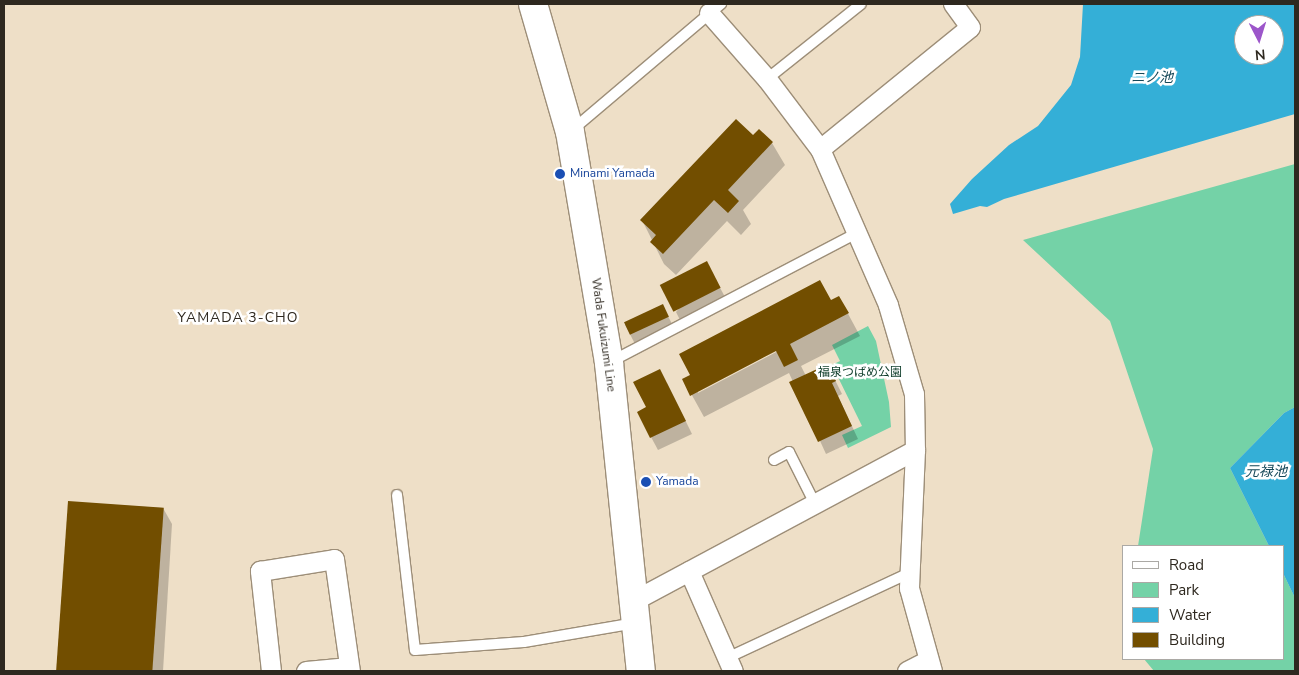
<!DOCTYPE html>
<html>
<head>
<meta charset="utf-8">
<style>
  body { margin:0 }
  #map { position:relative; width:1299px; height:675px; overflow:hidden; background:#eedfc7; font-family:"Nunito Sans","Noto Sans JP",sans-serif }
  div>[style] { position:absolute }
  .green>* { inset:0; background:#74d2a7 }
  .water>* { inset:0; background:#34afd7 }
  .shadow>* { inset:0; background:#0003; transform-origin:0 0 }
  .building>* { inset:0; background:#724e00; transform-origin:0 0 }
  .roads { filter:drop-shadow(1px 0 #9d8e78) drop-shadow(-1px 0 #9d8e78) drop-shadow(0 1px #9d8e78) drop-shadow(0 -1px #9d8e78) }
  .lane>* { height:10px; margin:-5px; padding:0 5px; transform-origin:5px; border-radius:5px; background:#fff }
  .street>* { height:19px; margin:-9.5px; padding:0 9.5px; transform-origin:9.5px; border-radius:9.5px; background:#fff }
  .secondary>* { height:28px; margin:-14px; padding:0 14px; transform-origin:14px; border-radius:14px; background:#fff }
  .dots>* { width:14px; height:14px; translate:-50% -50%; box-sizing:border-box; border:2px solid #fff; border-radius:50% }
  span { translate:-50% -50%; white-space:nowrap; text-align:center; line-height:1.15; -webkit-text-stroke:5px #fff; paint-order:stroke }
  .transit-label { font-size:12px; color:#164399 }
  .left { translate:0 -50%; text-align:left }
  .street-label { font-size:12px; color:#2e281f }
  .park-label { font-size:12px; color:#0e3c2a }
  .water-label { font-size:14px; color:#154758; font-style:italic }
  .neighbourhood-label { font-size:14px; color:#2e281f; letter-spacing:1px }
  .frame { position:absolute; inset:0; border:5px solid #2e281f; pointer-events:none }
  .legend { position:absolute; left:1122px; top:545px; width:162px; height:115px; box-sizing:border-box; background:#fff; border:1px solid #aba9a5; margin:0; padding:6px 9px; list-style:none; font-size:15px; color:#2e281f }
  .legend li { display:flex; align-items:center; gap:10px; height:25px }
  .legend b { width:25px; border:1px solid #aba9a5 }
  .north { position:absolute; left:1234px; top:15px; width:50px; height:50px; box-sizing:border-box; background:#fff; border:1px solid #aba9a5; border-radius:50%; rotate:175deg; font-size:14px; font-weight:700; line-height:20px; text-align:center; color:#2e281f }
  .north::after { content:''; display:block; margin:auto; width:18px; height:22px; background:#9c56ca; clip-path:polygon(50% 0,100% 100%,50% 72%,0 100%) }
</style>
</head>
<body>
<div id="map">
  <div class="green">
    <i style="clip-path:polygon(1295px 164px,1295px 407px,1284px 413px,1230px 468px,1269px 546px,1138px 546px,1153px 449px,1110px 321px,1023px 240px)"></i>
    <i style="clip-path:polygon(868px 326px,876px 341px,889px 402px,891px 427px,848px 448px,842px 435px,862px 426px,832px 365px,840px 361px,832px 345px)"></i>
    <i style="clip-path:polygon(1283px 573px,1295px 598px,1295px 671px,1154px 671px,1144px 659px,1283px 659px)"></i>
  </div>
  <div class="water">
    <i style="clip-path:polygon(evenodd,1083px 4px,1295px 4px,1295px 114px,1004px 199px,987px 207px,980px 206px,953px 214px,950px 204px,972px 179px,1009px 145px,1038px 126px,1071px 85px,1080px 57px,1083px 4px,1244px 25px,1274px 25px,1274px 55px,1244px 55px,1244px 25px)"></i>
    <i style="clip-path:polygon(1295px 407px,1295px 598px,1283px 573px,1283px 546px,1269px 546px,1230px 468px,1284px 413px)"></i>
  </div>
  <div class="shadow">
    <i style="clip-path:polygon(759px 131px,772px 143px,785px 165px,743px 210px,751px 224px,741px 235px,727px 221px,676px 275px,664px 264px,642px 220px)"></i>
    <i style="clip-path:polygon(711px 271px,725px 297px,680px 320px,676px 312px)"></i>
    <i style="clip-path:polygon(evenodd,839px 297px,860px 336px,801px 366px,806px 376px,834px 378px,842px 394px,838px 396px,858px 439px,826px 454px,789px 373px,704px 417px,683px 379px,839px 297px,781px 347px,782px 349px,698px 393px,698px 390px,781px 347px)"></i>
    <i style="left:662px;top:305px;width:24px;height:42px;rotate:62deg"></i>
    <i style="clip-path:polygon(667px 383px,692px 434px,658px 450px,651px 437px)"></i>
    <i style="clip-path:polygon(69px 502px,163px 508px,172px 524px,163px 671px,58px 671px)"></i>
  </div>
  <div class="building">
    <i style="clip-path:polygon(736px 119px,753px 135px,759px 129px,773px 142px,728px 190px,739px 201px,728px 213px,714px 200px,663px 254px,650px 242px,656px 235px,640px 220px)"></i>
    <i style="left:707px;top:261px;width:30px;height:53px;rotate:63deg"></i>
    <i style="clip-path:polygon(820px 280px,831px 300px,839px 296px,849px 313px,790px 344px,798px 360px,784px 367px,776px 351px,690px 396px,682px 379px,690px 375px,679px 354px)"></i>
    <i style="left:663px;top:304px;width:14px;height:43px;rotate:65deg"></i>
    <i style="clip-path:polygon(828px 364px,836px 381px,832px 383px,852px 426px,818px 442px,789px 382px)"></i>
    <i style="clip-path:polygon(660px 369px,686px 421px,650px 438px,637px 412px,646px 407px,633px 382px)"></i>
    <i style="left:68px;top:501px;width:96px;height:170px;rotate:4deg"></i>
  </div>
  <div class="roads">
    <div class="lane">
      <i style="left:767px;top:79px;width:120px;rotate:-38.6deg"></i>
      <i style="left:571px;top:131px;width:197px;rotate:-40.3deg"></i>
      <i style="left:610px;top:362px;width:276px;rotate:-27.6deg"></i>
      <i style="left:774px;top:460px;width:17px;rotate:-28deg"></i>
      <i style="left:789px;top:452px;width:58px;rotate:63.4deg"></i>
      <i style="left:397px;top:495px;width:156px;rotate:83.4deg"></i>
      <i style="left:415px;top:650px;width:109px;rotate:-4.2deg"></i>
      <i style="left:524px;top:642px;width:113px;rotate:-9.7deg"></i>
      <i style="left:727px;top:658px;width:201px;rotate:-25deg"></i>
    </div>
    <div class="street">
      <i style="left:709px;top:13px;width:88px;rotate:48.7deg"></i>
      <i style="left:767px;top:79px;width:88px;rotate:52.9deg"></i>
      <i style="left:820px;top:149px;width:170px;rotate:66.4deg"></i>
      <i style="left:888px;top:305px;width:93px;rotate:73.7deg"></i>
      <i style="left:914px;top:394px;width:56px;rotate:89deg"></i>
      <i style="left:915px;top:450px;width:138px;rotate:92.5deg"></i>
      <i style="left:909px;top:588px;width:86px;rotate:74.5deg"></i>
      <i style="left:820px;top:149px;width:193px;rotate:-39.1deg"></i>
      <i style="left:970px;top:27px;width:29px;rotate:-126deg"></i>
      <i style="left:689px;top:571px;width:109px;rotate:66.3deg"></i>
      <i style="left:633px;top:601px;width:320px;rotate:-28.2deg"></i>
      <i style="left:271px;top:671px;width:101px;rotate:-96.3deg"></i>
      <i style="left:260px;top:571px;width:75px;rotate:-9.2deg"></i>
      <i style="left:334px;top:559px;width:113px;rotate:81.9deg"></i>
      <i style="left:306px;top:671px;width:43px;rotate:-5.3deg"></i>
      <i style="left:907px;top:671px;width:22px;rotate:-27deg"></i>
    </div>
    <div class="secondary">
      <i style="left:533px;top:4px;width:133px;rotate:73.9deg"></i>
      <i style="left:570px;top:132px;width:234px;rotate:80.4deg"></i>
      <i style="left:609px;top:363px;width:310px;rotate:84.1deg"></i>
    </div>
  </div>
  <div class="dots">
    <i style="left:560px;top:174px;background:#1a4fb4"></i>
    <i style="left:646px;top:482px;background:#1a4fb4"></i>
  </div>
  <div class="transit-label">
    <span class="left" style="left:570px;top:174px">Minami Yamada</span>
    <span class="left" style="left:656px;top:482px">Yamada</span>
  </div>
  <div class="street-label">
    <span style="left:603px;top:335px;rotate:82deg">Wada Fukuizumi Line</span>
  </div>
  <div class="park-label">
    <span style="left:860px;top:373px">福泉つばめ公園</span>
  </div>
  <div class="water-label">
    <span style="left:1152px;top:78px">ニノ池</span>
    <span style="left:1266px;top:472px">元禄池</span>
  </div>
  <div class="neighbourhood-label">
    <span style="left:238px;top:318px">YAMADA 3-CHO</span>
  </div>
  <div class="frame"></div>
  <ul class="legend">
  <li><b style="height:6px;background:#fff"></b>Road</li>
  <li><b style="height:14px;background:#74d2a7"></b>Park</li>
  <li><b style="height:14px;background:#34afd7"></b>Water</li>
  <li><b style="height:14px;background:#724e00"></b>Building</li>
  </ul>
  <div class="north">N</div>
</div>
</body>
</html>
